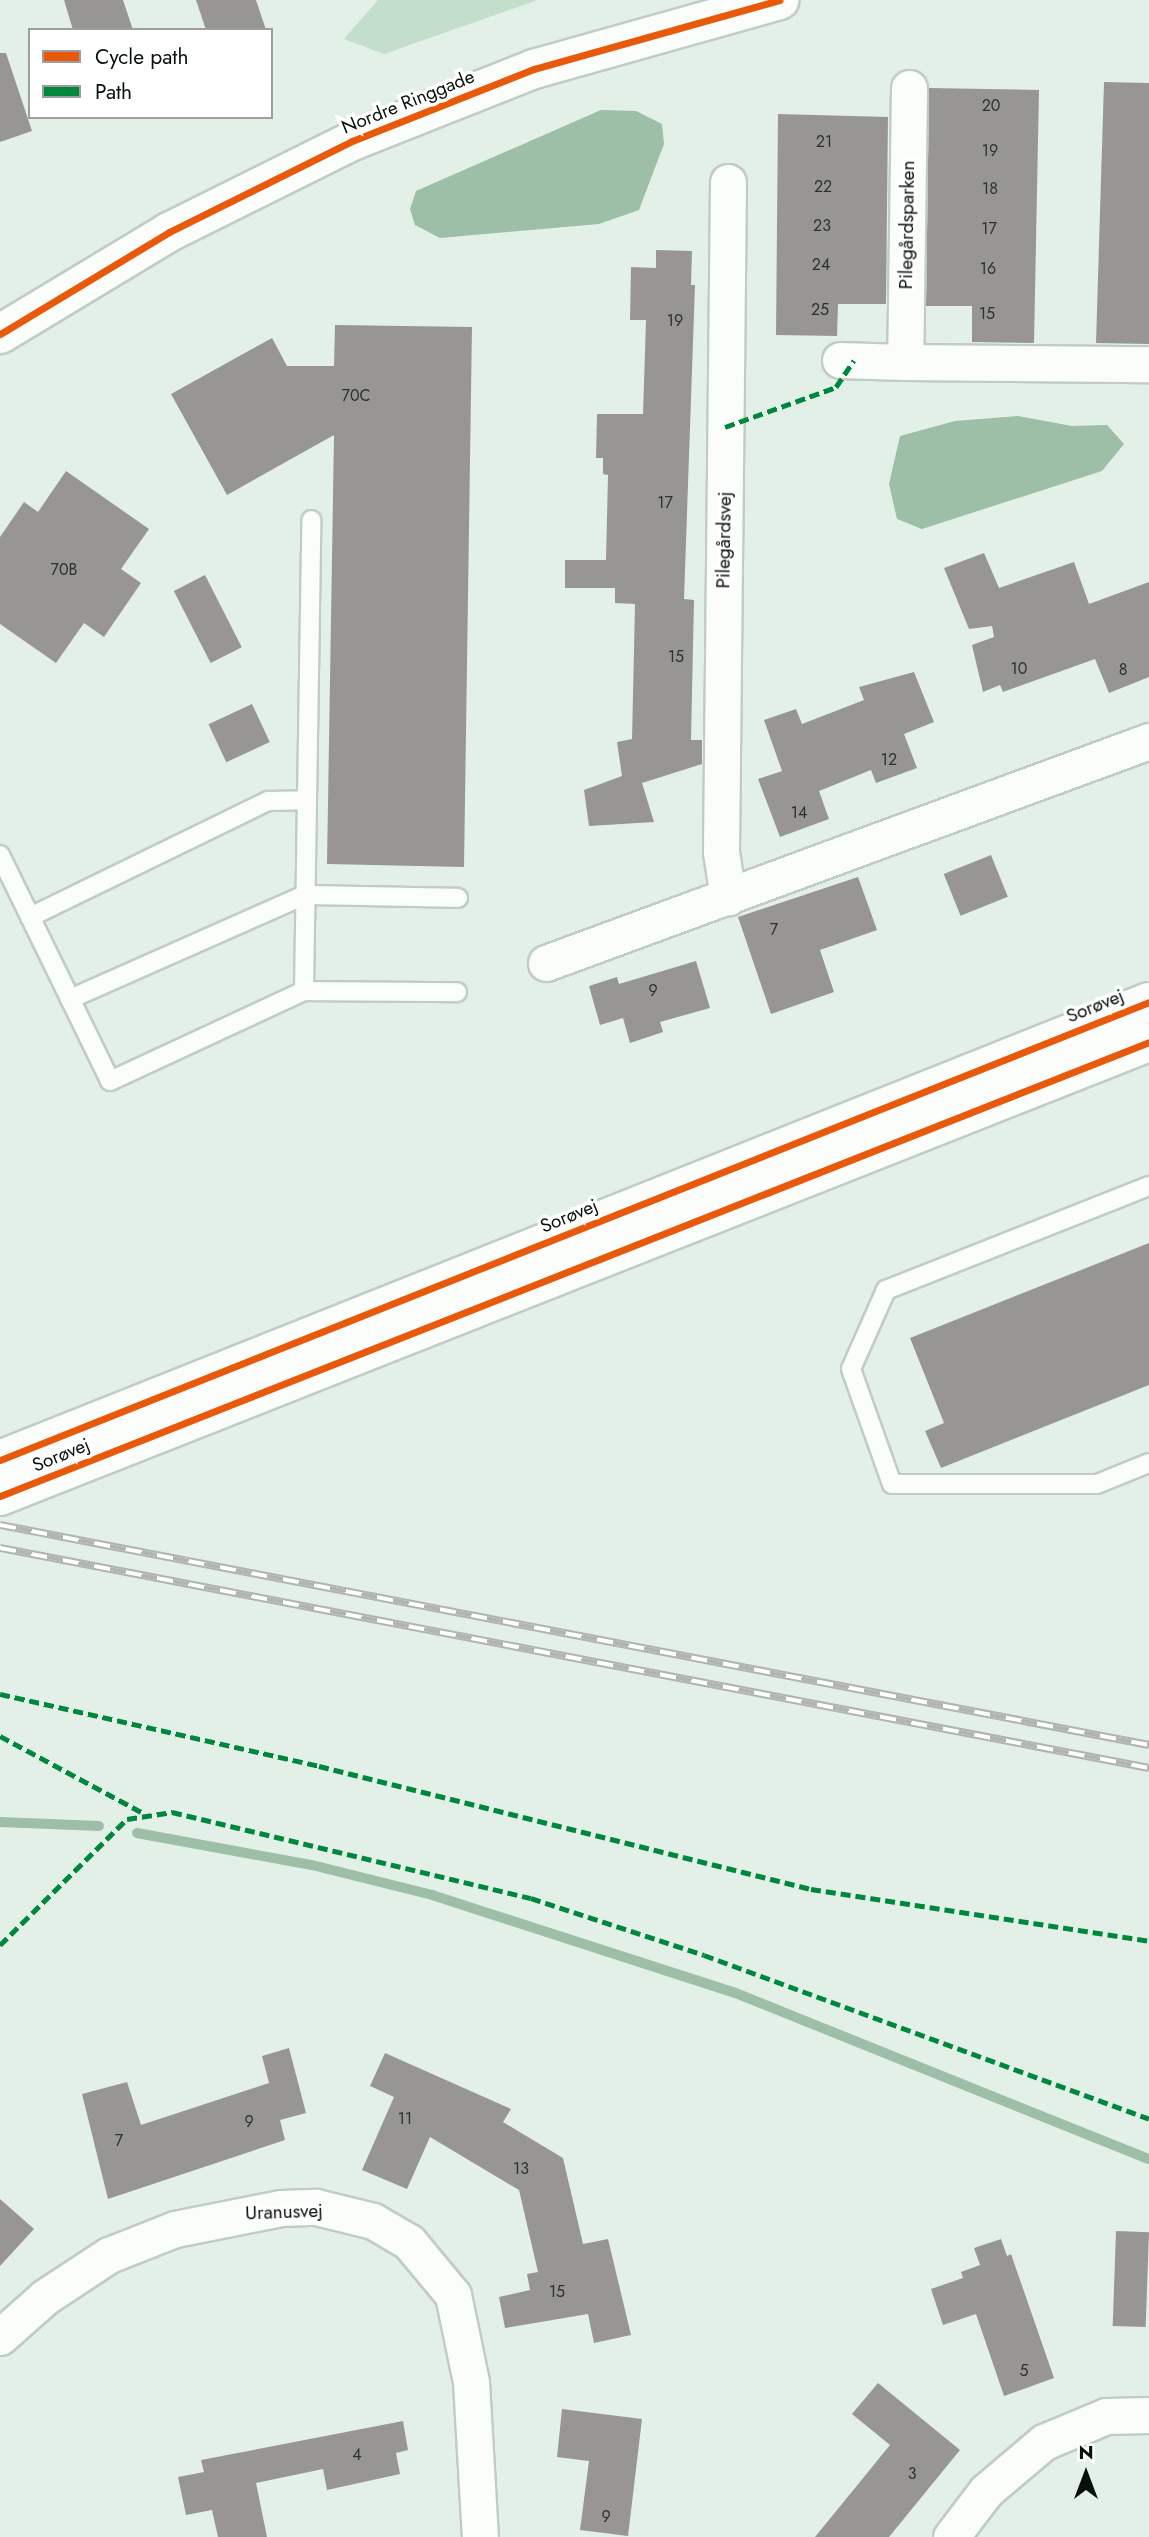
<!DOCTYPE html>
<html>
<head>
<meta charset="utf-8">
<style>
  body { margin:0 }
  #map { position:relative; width:1149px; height:2537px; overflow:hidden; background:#e3f0e7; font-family:Jost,sans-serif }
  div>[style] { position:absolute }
  .green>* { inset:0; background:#c3deca }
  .water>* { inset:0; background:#9dbea7 }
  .stream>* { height:10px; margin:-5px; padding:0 5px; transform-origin:5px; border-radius:5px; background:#9dbea7 }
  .building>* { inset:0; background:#989694; transform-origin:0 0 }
  .roads { filter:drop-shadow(2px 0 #c1ccc4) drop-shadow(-2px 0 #c1ccc4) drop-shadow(0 2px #c1ccc4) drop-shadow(0 -2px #c1ccc4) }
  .lane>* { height:18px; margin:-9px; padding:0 9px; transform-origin:9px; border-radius:9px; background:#fbfdfb }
  .street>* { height:35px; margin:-17.5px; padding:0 17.5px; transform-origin:17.5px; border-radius:17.5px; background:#fbfdfb }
  .secondary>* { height:38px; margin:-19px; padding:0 19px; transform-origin:19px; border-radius:19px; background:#fbfdfb }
  .rail>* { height:8px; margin-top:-4px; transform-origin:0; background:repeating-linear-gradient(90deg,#fff 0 16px,#b1b4b1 0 32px); box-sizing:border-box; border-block:2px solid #b1b4b1 }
  .quiet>* { height:5px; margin-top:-2.5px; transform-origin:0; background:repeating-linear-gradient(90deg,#00873e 0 10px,transparent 0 15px) }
  .cycleway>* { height:7px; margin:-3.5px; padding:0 3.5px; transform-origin:3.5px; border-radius:3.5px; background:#e8590c }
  span { translate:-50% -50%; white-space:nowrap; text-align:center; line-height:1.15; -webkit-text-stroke:7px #fff; paint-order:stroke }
  .number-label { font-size:16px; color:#2c322c }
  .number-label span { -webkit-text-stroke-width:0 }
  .street-label { font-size:19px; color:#08100a }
  .legend { position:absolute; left:28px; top:28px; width:245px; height:91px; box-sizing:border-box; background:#fff; border:2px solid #9c9f9d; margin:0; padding:9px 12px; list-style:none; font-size:21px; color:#08100a }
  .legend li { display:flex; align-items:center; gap:14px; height:35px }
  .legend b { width:35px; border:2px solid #9c9f9d }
  .north { position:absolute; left:1051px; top:2439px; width:70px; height:70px; -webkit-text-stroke:5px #fff; paint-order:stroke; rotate:0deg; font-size:19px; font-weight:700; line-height:28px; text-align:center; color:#08100a }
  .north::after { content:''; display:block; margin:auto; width:24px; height:32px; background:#08100a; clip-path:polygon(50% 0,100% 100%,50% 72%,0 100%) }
</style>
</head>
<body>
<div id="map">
  <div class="green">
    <i style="clip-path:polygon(378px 0,538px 0,384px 54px,344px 39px)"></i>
  </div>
  <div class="water">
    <i style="clip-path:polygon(601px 110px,636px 111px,662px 124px,664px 144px,639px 210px,599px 224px,440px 238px,415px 225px,410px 209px,416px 191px)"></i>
    <i style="clip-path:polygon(1018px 416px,1072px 426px,1107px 425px,1124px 444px,1102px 471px,922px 529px,897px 519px,889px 484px,900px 436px,955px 421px)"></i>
  </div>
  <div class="stream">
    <i style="left:0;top:1822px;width:99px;rotate:2.3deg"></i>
    <i style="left:137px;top:1833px;width:178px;rotate:10.4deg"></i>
    <i style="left:312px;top:1865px;width:124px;rotate:14deg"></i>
    <i style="left:432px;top:1895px;width:316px;rotate:17.9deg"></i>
    <i style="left:733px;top:1992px;width:448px;rotate:21.9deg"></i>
  </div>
  <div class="building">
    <i style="clip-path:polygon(64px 0,123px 0,133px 30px,73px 30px)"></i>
    <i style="clip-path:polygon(196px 0,256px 0,266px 30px,206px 30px)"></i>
    <i style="clip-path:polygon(0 53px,6px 53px,32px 131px,0 142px)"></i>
    <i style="clip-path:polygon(1104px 82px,1149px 83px,1149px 344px,1096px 343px)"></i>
    <i style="clip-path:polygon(929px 88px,1039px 90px,1034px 343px,972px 342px,972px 306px,926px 306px)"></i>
    <i style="clip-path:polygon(778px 114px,888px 117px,886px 304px,838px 304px,837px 336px,776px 335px)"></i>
    <i style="clip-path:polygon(656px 250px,692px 251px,691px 285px,695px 285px,684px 599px,694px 600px,691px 740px,702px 740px,702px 764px,642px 783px,654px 822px,589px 826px,584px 790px,622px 776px,617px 742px,632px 739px,635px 604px,615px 603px,615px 588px,565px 588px,565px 560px,606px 560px,608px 475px,603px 474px,603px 458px,596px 458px,597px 414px,643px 414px,646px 320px,630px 320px,631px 267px,656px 268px)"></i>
    <i style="clip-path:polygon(335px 325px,472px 327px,464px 867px,327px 864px,334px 435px,227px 495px,171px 394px,272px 338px,287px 366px,334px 366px)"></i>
    <i style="clip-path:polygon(66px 471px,149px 529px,121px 569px,141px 583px,104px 637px,84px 623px,56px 663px,0 624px,0 537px,24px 502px,38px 512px)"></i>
    <i style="clip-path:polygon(984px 553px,999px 588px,1074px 562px,1089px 604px,1149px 582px,1149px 677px,1109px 693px,1095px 659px,1003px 692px,1000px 685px,983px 692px,972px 645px,994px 637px,992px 626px,969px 629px,944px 568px)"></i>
    <i style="left:205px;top:575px;width:81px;height:35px;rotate:63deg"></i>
    <i style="clip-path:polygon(914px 672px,934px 722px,904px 734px,917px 768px,876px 783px,871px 770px,819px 791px,829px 819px,780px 837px,758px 779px,782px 771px,764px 720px,796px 709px,802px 724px,864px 700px,859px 687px)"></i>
    <i style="left:252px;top:704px;width:42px;height:48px;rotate:65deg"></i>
    <i style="left:991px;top:855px;width:45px;height:51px;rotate:68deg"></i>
    <i style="clip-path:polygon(858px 877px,877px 930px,820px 950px,834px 992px,771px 1014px,738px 917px)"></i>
    <i style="clip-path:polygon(696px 961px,710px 1008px,660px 1022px,663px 1032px,630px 1043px,623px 1018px,600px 1025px,589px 986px,617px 977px,619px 984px)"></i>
    <i style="clip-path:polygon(1149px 1243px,1149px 1385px,941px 1468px,925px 1431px,944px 1423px,910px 1338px)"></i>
    <i style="clip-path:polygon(289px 2048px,306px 2113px,280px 2120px,285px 2140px,108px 2199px,82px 2094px,127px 2082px,141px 2125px,269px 2083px,262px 2056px)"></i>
    <i style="clip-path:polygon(385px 2053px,511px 2109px,503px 2122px,563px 2158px,583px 2244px,608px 2239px,631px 2335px,594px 2343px,588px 2314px,505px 2328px,499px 2297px,530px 2290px,527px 2274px,538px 2272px,519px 2190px,430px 2137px,407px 2189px,362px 2170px,394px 2097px,370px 2086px)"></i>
    <i style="clip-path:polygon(0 2199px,34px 2229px,0 2266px)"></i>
    <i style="left:1116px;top:2231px;width:33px;height:95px;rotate:2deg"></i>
    <i style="clip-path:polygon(1001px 2239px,1007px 2256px,1011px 2254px,1054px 2378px,1004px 2396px,976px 2314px,943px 2325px,931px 2289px,963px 2278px,961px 2272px,980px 2265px,974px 2248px)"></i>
    <i style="clip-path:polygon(878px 2383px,960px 2450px,889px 2537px,815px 2537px,890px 2445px,852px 2414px)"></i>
    <i style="clip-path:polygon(562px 2409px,642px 2419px,628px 2536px,580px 2530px,589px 2461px,557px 2457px)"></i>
    <i style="clip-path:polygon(403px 2421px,408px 2450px,396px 2453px,400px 2474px,327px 2490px,323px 2469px,256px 2483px,267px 2537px,218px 2537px,212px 2510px,186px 2515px,178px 2477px,204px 2472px,201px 2460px)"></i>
  </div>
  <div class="roads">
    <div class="lane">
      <i style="left:0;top:855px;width:251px;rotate:64deg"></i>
      <i style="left:110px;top:1081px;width:214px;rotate:-24.9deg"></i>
      <i style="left:304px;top:991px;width:471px;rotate:-89.1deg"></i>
      <i style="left:30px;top:917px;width:265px;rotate:-26deg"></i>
      <i style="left:268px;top:801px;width:39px;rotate:-1deg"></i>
      <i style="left:304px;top:991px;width:153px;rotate:0.4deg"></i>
      <i style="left:70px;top:999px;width:257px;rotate:-23.9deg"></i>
      <i style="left:305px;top:895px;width:153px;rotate:1.1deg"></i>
      <i style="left:1149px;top:1186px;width:283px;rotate:158.4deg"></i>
      <i style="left:886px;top:1290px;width:86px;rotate:113.9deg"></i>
      <i style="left:851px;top:1369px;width:122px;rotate:70.4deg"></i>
      <i style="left:892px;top:1484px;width:205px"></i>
      <i style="left:1097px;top:1484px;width:56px;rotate:-22deg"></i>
    </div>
    <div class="street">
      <i style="left:909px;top:88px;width:274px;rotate:90.8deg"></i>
      <i style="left:905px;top:362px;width:244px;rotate:0.5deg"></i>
      <i style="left:728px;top:182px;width:670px;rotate:90.6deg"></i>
      <i style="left:721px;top:852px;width:46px;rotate:81.2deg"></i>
      <i style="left:840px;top:360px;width:65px;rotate:1.8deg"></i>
      <i style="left:546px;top:963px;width:643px;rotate:-20.21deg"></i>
      <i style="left:0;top:2337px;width:60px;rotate:-41.6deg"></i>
      <i style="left:45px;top:2297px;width:77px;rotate:-33.3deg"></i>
      <i style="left:109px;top:2255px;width:71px;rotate:-21.5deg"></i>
      <i style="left:175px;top:2229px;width:108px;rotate:-11.2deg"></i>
      <i style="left:281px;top:2208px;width:35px;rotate:-2deg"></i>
      <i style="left:316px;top:2207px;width:59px;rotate:13.8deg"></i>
      <i style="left:373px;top:2221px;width:42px;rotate:30.3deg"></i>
      <i style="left:409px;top:2242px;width:69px;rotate:50.3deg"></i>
      <i style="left:453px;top:2295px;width:89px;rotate:78.3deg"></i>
      <i style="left:471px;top:2382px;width:155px;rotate:86.7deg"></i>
      <i style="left:951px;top:2537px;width:58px;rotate:-52.7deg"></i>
      <i style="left:986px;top:2491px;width:76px;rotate:-40.2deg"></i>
      <i style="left:1044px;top:2442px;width:67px;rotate:-22.8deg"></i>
      <i style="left:1106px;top:2416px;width:43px;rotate:-1.3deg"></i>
    </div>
    <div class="secondary">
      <i style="left:0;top:334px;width:197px;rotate:-31.1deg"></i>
      <i style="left:169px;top:232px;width:204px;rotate:-26.4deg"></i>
      <i style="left:352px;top:141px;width:196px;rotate:-21.6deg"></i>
      <i style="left:534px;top:69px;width:255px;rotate:-15.7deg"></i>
      <i style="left:0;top:1460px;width:1237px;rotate:-21.73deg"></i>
      <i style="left:0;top:1496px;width:1235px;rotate:-21.56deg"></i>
    </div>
  </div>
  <div class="rail">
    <i style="left:0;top:1525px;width:1170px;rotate:10.84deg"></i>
    <i style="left:0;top:1548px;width:1170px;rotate:10.84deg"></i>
  </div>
  <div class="quiet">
    <i style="left:725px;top:427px;width:118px;rotate:-19.8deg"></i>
    <i style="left:836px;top:387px;width:32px;rotate:-56deg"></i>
    <i style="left:0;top:1694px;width:327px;rotate:12.7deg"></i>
    <i style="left:319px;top:1766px;width:507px;rotate:14.04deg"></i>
    <i style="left:811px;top:1889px;width:342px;rotate:8.7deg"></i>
    <i style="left:0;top:1736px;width:162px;rotate:28.3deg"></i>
    <i style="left:0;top:1945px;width:179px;rotate:-44.8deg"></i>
    <i style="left:127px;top:1819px;width:46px;rotate:-8.8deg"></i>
    <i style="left:172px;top:1812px;width:369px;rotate:13.5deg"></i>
    <i style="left:531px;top:1898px;width:182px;rotate:18.2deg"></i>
    <i style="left:704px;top:1955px;width:474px;rotate:20.2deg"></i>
  </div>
  <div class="cycleway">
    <i style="left:0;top:334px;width:197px;rotate:-31.1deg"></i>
    <i style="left:169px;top:232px;width:204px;rotate:-26.4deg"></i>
    <i style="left:352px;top:141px;width:196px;rotate:-21.6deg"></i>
    <i style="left:534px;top:69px;width:255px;rotate:-15.7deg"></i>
    <i style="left:0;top:1460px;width:1237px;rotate:-21.73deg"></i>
    <i style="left:0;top:1496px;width:1235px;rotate:-21.56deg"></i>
  </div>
  <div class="number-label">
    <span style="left:991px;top:106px">20</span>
    <span style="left:824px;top:142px">21</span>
    <span style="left:990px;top:151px">19</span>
    <span style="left:823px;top:187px">22</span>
    <span style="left:990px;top:189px">18</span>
    <span style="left:822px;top:226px">23</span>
    <span style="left:989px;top:229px">17</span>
    <span style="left:821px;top:265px">24</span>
    <span style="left:988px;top:269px">16</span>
    <span style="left:820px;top:310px">25</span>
    <span style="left:987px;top:314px">15</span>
    <span style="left:675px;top:321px">19</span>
    <span style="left:356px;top:396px">70C</span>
    <span style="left:665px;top:503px">17</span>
    <span style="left:64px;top:570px">70B</span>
    <span style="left:676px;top:657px">15</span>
    <span style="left:1019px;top:669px">10</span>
    <span style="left:1123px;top:670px">8</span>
    <span style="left:889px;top:760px">12</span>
    <span style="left:799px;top:813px">14</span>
    <span style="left:774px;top:930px">7</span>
    <span style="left:653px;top:991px">9</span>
    <span style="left:405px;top:2119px">11</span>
    <span style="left:249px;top:2122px">9</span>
    <span style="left:119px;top:2141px">7</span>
    <span style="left:521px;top:2169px">13</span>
    <span style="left:557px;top:2292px">15</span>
    <span style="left:1024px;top:2371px">5</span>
    <span style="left:357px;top:2455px">4</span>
    <span style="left:912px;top:2474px">3</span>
    <span style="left:606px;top:2517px">9</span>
  </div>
  <div class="street-label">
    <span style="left:408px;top:102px;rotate:-22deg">Nordre Ringgade</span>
    <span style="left:907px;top:225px;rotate:-89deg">Pilegårdsparken</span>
    <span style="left:724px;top:540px;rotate:-89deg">Pilegårdsvej</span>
    <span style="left:1095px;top:1006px;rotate:-22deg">Sorøvej</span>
    <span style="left:569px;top:1216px;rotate:-22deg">Sorøvej</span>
    <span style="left:61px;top:1455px;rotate:-22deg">Sorøvej</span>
    <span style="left:284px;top:2212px;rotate:-2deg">Uranusvej</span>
  </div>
  <ul class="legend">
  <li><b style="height:9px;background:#e8590c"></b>Cycle path</li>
  <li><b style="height:9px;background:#00873e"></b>Path</li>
  </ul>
  <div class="north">N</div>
</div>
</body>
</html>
